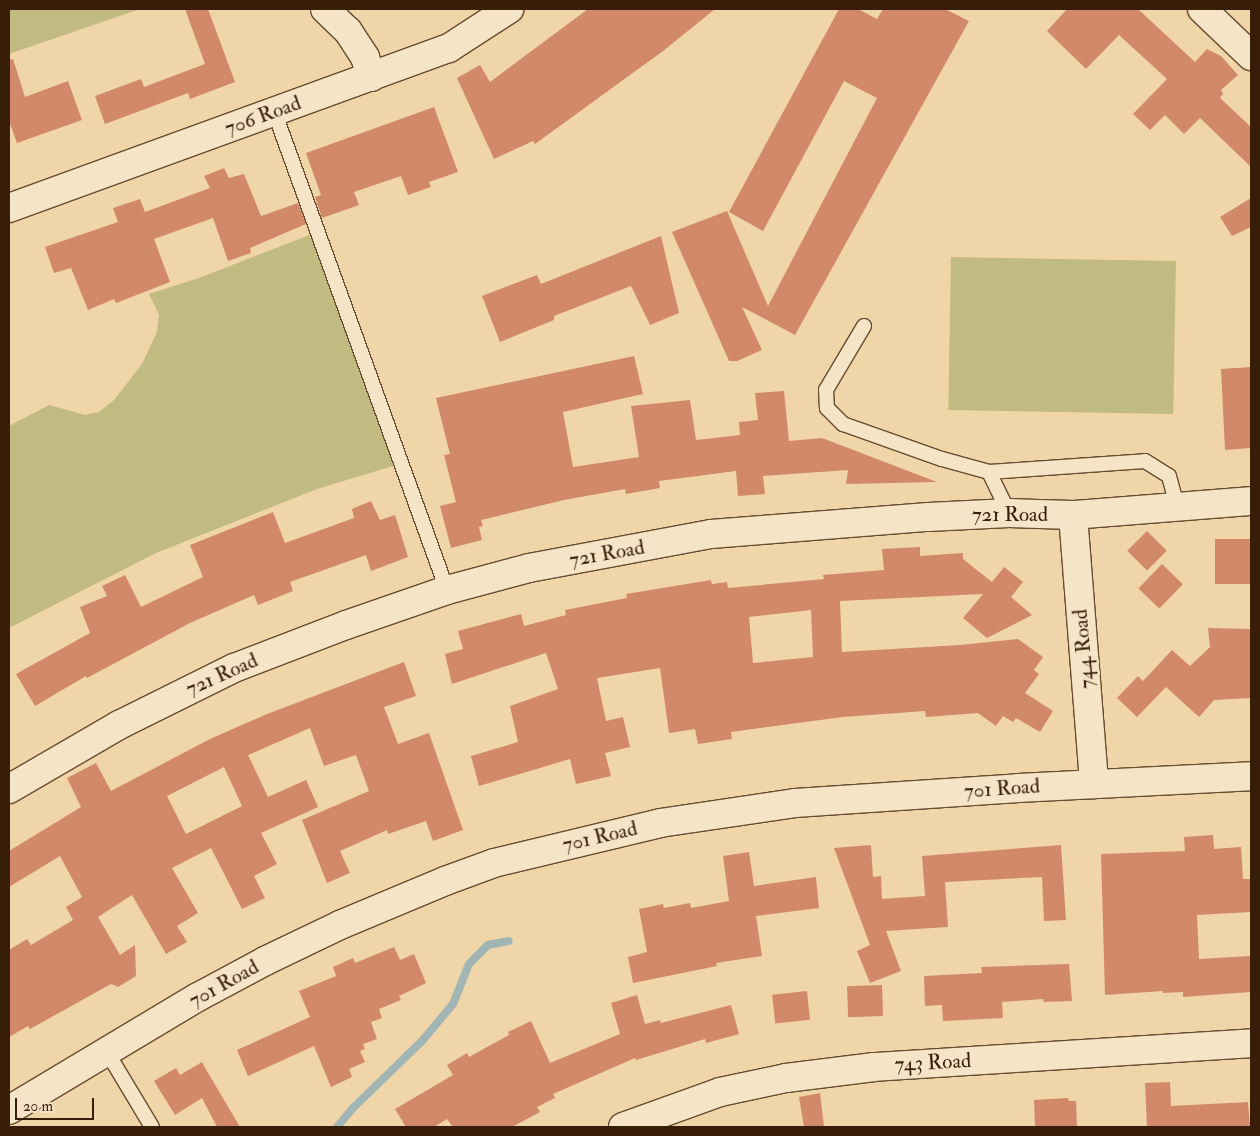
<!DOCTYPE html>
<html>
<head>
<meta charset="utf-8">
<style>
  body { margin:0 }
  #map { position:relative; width:1260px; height:1136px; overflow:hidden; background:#efd5a7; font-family:"IM FELL Double Pica",serif }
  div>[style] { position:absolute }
  .green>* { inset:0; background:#c1bb82; transform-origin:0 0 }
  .stream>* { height:8px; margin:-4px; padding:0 4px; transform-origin:4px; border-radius:4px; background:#a0b5b4 }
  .building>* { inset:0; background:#d2896a; transform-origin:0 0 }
  .roads { filter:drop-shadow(1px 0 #664c30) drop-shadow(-1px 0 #664c30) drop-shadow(0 1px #664c30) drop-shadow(0 -1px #664c30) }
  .service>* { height:14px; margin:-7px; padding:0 7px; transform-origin:7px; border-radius:7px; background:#f5e4c6 }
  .minor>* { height:28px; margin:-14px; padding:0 14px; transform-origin:14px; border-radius:14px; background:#f5e4c6 }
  span { translate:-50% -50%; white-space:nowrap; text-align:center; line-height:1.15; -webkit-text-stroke:5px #f5e4c6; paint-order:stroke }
  .street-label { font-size:21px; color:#381e08 }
  .frame { position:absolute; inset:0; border:10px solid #381e08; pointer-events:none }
  .scale { position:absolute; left:15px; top:1098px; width:79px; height:22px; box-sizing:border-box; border:2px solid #381e08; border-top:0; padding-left:6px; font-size:15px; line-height:18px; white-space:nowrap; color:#381e08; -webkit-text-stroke:4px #f5e4c6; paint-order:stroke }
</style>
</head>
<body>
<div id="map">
  <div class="green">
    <i style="clip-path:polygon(9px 9px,140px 9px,9px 54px)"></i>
    <i style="clip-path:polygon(317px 232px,403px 463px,317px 489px,156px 553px,9px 628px,9px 426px,49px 405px,85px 415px,99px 412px,114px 400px,142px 364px,157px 332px,159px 315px,149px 294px,199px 278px)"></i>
    <i style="left:951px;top:257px;width:225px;height:153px;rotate:1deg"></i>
  </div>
  <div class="stream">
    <i style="left:337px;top:1127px;width:25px;rotate:-50deg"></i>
    <i style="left:353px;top:1108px;width:96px;rotate:-44.2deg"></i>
    <i style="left:422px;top:1041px;width:48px;rotate:-50deg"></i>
    <i style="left:453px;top:1004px;width:43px;rotate:-68.2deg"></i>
    <i style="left:469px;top:964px;width:27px;rotate:-45deg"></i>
    <i style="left:488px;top:945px;width:21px;rotate:-11deg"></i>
  </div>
  <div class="building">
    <i style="clip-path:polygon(185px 9px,208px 9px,235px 82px,190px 99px,188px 93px,105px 124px,95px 96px,141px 79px,144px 87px,205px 64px)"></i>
    <i style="clip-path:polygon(588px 9px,715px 9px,663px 51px,535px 144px,533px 141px,494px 159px,457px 78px,480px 65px,490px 82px)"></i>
    <i style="clip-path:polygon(839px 9px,858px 9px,877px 19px,883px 9px,945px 9px,969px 21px,795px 335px,742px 307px,762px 350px,737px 361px,729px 361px,672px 232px,727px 211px,768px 306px,877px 98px,844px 81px,763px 231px,729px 212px)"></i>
    <i style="clip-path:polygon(1067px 9px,1138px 9px,1195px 62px,1207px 49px,1221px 56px,1238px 75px,1221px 90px,1223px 94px,1220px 98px,1251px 127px,1251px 167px,1200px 118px,1184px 134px,1165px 115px,1150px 130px,1133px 114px,1167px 79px,1119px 35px,1086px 69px,1047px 31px)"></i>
    <i style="clip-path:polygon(13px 59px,25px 97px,68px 81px,82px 120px,17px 143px,9px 121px,9px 60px)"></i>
    <i style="clip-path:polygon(434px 107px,458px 172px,429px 182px,431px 187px,408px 195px,401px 176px,354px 192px,359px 205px,322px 218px,315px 197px,321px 195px,306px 153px)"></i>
    <i style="clip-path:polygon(224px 168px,229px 178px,244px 174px,261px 216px,298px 203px,306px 224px,250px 248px,251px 253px,228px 261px,213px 218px,154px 239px,170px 282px,116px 303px,114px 299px,88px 310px,71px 268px,54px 273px,45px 247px,118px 222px,113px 208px,140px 199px,145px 212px,210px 188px,204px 176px)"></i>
    <i style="clip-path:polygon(1251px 198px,1251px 227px,1232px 236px,1220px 217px)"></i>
    <i style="clip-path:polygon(661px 236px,679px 313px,650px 325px,631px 286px,554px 316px,554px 320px,500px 342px,482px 296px,537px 275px,541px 284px)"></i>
    <i style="clip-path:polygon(634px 356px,643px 394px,563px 412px,573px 467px,639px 457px,631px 406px,690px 400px,696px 440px,740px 435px,739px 422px,758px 420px,755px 393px,784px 391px,789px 441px,822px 438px,937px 482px,846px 484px,848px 470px,763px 476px,765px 494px,738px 496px,736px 471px,659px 481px,660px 488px,626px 494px,625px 489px,564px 500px,481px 520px,483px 526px,479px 527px,482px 540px,451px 548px,440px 506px,456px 502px,444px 455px,450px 454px,436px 398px)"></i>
    <i style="clip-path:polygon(1251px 367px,1251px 448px,1225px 450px,1221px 369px)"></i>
    <i style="clip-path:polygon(371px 501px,380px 520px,395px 515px,408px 557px,371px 571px,366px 555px,290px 582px,293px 591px,258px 605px,254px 595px,190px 623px,87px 678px,86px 676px,35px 706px,16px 674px,90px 633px,80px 607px,107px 596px,102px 586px,125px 575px,141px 607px,203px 577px,190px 545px,273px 512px,285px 543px,354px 518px,352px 509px)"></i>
    <i style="left:1147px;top:531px;width:28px;height:28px;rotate:45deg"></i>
    <i style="left:1251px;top:539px;width:45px;height:36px;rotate:90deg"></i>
    <i style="clip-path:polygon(evenodd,920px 547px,920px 556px,963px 553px,963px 559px,992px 582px,1004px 567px,1023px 582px,1011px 597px,1032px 615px,987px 638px,963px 618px,983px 594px,840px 601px,842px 652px,960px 645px,1018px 639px,1043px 657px,1034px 670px,1039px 674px,1025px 693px,1053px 711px,1040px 732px,1016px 718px,1013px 722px,1003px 716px,996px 726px,978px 713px,926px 717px,925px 711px,843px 717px,731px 732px,732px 739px,698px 744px,695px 729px,669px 733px,660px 668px,597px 678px,606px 721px,623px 717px,630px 747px,605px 753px,611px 776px,576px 784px,570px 759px,479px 786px,471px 756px,518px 742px,510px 706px,558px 689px,546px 653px,452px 684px,445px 654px,463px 649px,458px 631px,521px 614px,524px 626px,566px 615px,565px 610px,627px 598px,626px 594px,711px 580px,712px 584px,727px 582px,728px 588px,824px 579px,823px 575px,884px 570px,882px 549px,920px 547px,811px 610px,813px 657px,753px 663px,749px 617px,811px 610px)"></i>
    <i style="left:1162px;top:564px;width:29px;height:34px;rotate:44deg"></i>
    <i style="clip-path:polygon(1208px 628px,1251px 629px,1251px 698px,1214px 700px,1199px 717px,1166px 687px,1137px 717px,1117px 698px,1138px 676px,1143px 681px,1172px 650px,1190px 666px,1210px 647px)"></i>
    <i style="clip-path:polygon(evenodd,404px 662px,416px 696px,384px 707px,398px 744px,429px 733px,463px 830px,433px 841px,426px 821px,388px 834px,387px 830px,340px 851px,350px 873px,327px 883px,302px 820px,369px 791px,356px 755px,324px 766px,310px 728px,248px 755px,268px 797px,306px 780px,318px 807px,261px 833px,277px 864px,254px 876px,265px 898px,242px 909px,211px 848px,172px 868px,198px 913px,177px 926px,187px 942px,166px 954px,132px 895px,98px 917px,120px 955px,135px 945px,136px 976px,118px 987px,111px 984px,30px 1029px,28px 1026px,9px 1037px,9px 950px,27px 939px,31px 945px,73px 920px,66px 907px,82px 897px,60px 856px,9px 887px,9px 851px,81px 807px,67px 778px,96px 763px,111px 791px,210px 739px,267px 714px,404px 662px,224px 767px,242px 806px,186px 834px,167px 796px,224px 767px)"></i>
    <i style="clip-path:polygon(1213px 835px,1214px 849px,1241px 847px,1243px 879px,1251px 879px,1251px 912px,1197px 915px,1199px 959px,1251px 956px,1251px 992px,1183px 997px,1183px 992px,1163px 993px,1163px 991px,1105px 995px,1101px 854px,1185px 851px,1184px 837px)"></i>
    <i style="clip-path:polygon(871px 845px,873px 877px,881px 876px,882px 899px,925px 896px,922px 856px,1061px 845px,1066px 920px,1044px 921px,1042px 877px,945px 882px,948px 927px,886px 931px,901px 971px,870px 983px,857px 951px,870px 945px,834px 848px)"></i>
    <i style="clip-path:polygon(749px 852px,754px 886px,816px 877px,819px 908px,756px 916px,762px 956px,716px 963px,717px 966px,633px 983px,628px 957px,647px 952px,639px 909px,663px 904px,664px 908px,690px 903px,691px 908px,729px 901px,723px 856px)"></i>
    <i style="clip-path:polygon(394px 947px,400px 960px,414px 954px,426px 983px,399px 996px,401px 1000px,379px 1009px,382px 1018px,371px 1022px,377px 1039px,363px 1044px,365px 1049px,360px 1051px,365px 1062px,349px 1069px,352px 1077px,331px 1087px,314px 1046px,248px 1076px,237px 1050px,310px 1017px,299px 991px,336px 976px,333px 967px,353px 958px,355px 963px)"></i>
    <i style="clip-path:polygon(1069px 964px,1072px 1001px,1044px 1002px,1043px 999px,1002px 1002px,1003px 1018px,943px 1021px,942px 1005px,925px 1006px,924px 976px,982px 973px,981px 967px)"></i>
    <i style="left:882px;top:985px;width:31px;height:35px;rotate:88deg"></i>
    <i style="left:807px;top:991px;width:29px;height:35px;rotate:84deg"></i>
    <i style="clip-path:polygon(637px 995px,645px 1024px,660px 1020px,661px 1023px,731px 1005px,739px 1034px,706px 1043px,705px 1039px,636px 1060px,635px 1058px,553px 1094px,555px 1098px,537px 1107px,540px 1112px,512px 1127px,453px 1127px,447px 1119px,434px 1127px,406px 1127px,395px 1109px,453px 1075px,447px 1065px,467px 1053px,469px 1057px,509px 1035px,508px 1032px,531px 1021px,550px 1063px,620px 1034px,611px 1003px)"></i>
    <i style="clip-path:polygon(202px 1062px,204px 1066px,240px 1127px,217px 1127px,202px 1098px,175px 1115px,154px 1081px,176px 1068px,180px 1075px)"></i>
    <i style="clip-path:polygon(1170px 1082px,1171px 1106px,1248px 1102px,1250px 1127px,1147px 1127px,1145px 1083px)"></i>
    <i style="clip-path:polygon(820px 1093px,824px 1127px,804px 1127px,799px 1097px)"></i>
    <i style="clip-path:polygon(1068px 1098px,1069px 1101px,1076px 1101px,1077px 1127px,1035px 1127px,1034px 1100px)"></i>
  </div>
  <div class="roads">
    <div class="service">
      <i style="left:274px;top:111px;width:509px;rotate:70.14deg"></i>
      <i style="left:864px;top:326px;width:74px;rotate:120.7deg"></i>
      <i style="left:826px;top:390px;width:18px;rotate:87deg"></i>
      <i style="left:827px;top:408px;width:23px;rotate:45deg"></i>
      <i style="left:843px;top:424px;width:105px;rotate:19.5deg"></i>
      <i style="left:942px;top:459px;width:49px;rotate:15.5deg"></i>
      <i style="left:989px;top:472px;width:46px;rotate:64deg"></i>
      <i style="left:989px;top:472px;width:156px;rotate:-4deg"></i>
      <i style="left:1145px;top:461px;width:28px;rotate:32deg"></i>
      <i style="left:1169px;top:476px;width:30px;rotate:75deg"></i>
      <i style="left:107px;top:1052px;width:87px;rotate:59deg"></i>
    </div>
    <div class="minor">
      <i style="left:325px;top:9px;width:32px;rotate:44deg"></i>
      <i style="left:348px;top:31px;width:31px;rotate:57deg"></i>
      <i style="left:365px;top:57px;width:21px;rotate:73deg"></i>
      <i style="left:1202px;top:9px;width:68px;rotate:43.8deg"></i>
      <i style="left:9px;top:208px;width:468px;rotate:-20deg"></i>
      <i style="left:449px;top:48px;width:72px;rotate:-33deg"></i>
      <i style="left:1073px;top:515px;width:270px;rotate:85.5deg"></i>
      <i style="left:9px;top:789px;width:127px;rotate:-30.2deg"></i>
      <i style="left:119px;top:725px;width:128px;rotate:-26.4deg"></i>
      <i style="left:234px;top:668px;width:120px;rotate:-21deg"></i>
      <i style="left:346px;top:625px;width:107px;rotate:-19.1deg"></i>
      <i style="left:447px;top:590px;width:85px;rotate:-15deg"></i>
      <i style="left:529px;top:568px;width:185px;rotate:-10.6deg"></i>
      <i style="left:711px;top:534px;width:218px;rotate:-4.5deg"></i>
      <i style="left:928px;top:517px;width:81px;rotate:-2.8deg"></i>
      <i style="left:1009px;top:513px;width:64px;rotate:1.8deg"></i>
      <i style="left:1073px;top:515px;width:179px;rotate:-4.5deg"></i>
      <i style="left:9px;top:1110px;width:220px;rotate:-30.9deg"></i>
      <i style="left:198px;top:997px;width:76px;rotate:-28.2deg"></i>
      <i style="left:265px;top:961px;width:83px;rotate:-25.6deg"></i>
      <i style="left:340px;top:925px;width:114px;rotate:-22.7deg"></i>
      <i style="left:445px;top:881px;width:52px;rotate:-20.2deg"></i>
      <i style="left:494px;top:863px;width:171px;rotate:-13.5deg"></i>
      <i style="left:660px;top:823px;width:136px;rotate:-8.4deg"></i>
      <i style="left:795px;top:803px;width:224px;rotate:-3.8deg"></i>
      <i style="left:1018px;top:788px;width:233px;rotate:-2.9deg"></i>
      <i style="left:623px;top:1127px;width:103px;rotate:-19.8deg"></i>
      <i style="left:720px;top:1092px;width:67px;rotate:-12deg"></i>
      <i style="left:786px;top:1078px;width:89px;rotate:-7.1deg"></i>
      <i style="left:874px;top:1067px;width:378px;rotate:-3.6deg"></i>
    </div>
  </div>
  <div class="street-label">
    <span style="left:263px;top:116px;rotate:-20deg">706 Road</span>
    <span style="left:1010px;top:515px">721 Road</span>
    <span style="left:607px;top:554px;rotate:-10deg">721 Road</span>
    <span style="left:1084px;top:649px;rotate:-95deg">744 Road</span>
    <span style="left:222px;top:675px;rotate:-24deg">721 Road</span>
    <span style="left:1002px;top:789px;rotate:-4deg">701 Road</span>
    <span style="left:600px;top:837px;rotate:-13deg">701 Road</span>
    <span style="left:224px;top:984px;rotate:-29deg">701 Road</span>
    <span style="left:933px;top:1063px;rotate:-3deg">743 Road</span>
  </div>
  <div class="frame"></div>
  <div class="scale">20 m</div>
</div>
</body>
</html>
